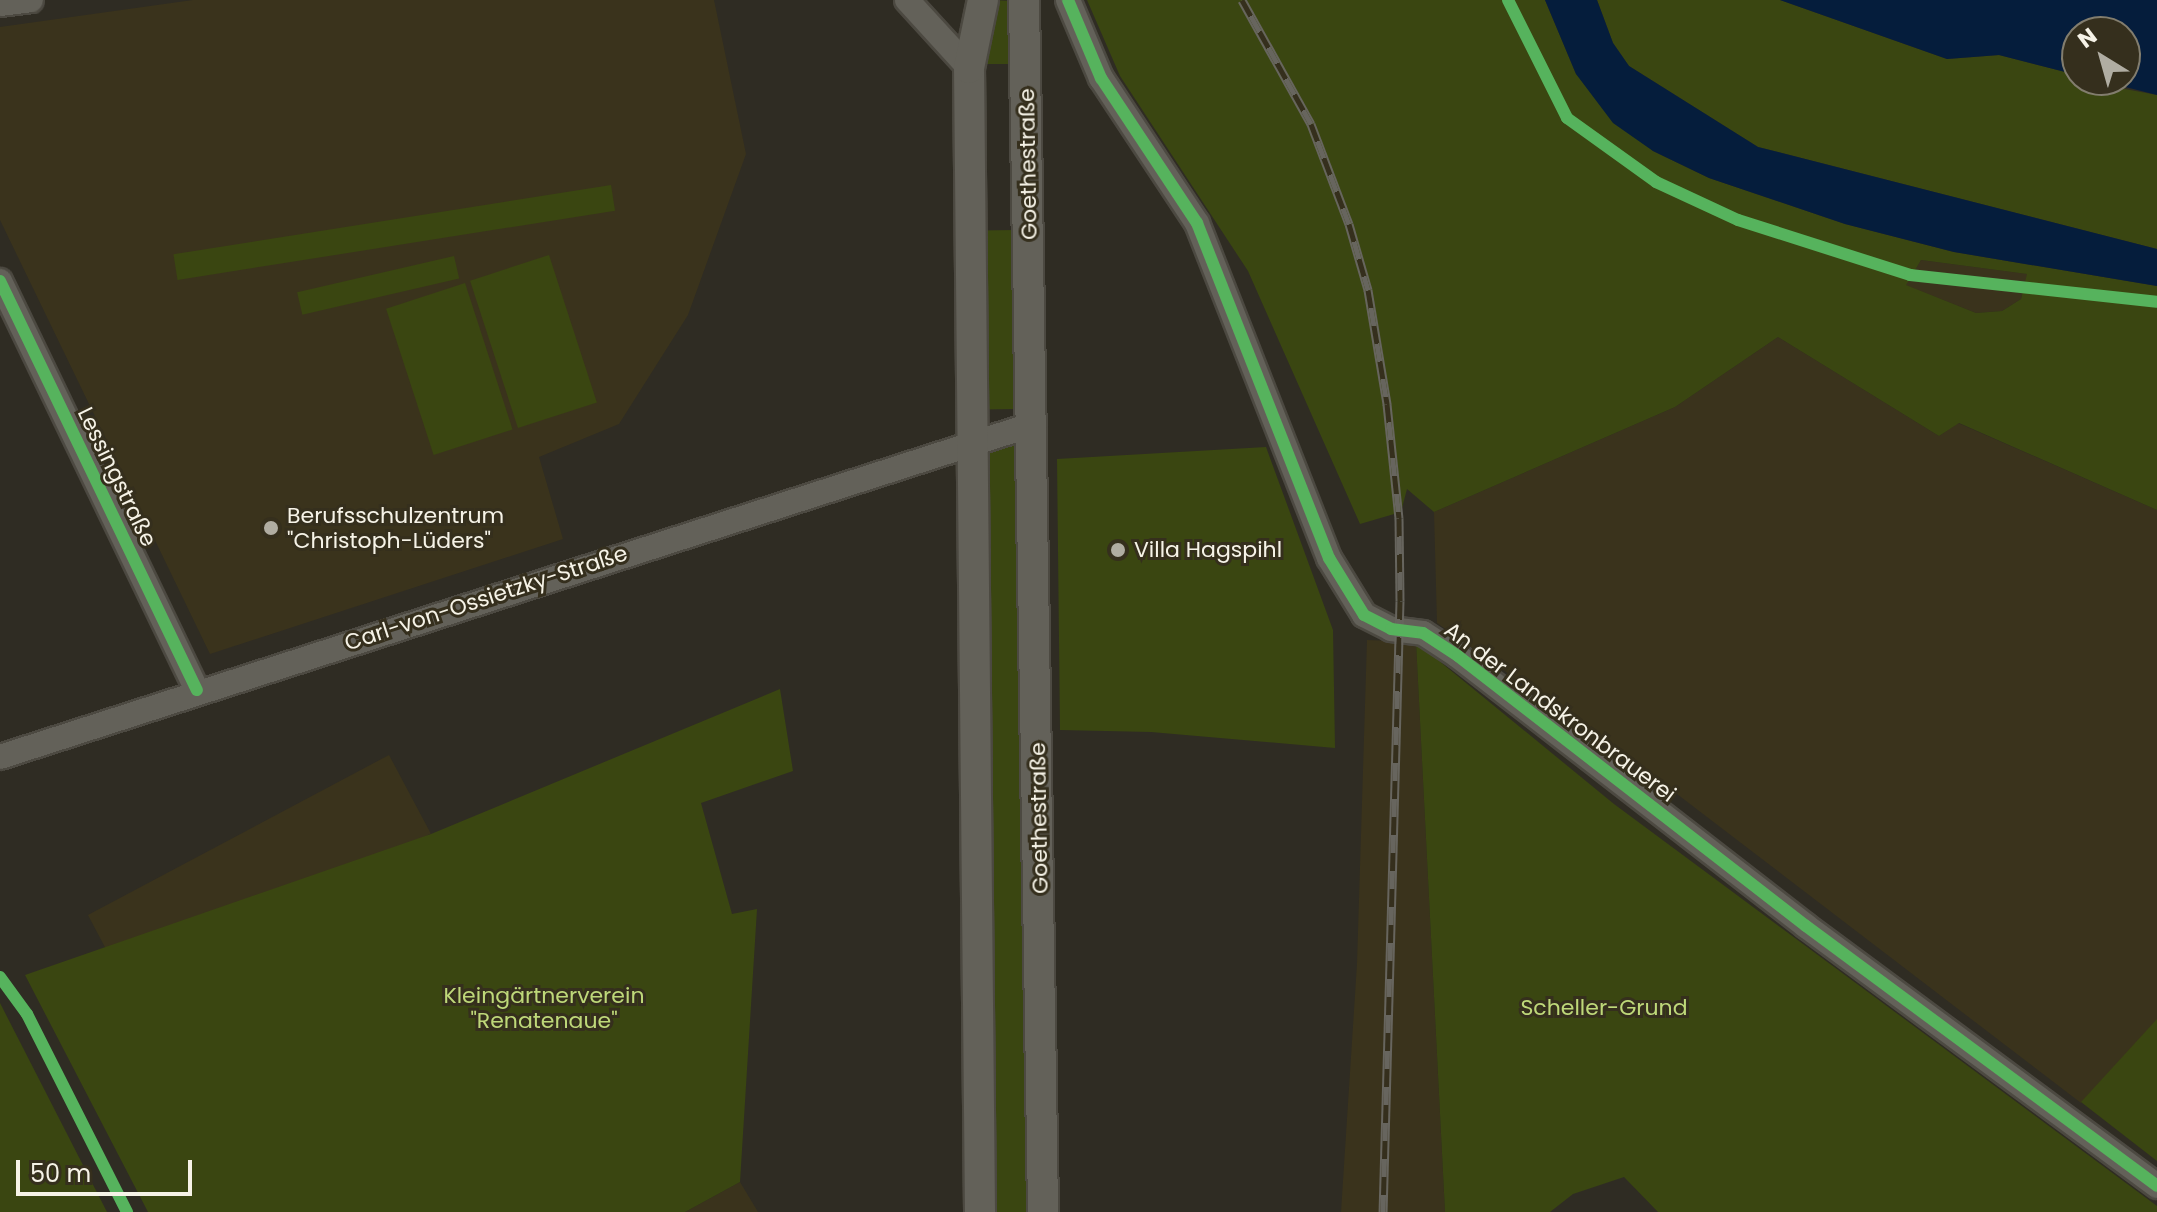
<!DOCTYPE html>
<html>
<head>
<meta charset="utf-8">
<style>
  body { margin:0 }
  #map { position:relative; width:2157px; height:1212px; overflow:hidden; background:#2f2c23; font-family:Poppins,sans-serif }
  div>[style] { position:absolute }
  .built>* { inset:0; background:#3a331c; transform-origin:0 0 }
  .green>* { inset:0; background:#3a4611; transform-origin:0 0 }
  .water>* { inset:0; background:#051d3c }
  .roads { filter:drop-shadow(2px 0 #4c4941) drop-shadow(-2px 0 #4c4941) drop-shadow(0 2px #4c4941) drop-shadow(0 -2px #4c4941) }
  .minor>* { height:24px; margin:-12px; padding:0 12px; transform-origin:12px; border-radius:12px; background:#636159 }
  .tertiary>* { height:30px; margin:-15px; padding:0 15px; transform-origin:15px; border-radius:15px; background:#636159 }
  .rail>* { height:9px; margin-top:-4.5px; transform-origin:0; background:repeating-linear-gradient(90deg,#352f1d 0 18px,#67655e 0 36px); box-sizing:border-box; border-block:2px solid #67655e }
  .cycleway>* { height:12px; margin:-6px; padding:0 6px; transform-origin:6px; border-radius:6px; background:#56b35d }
  .dots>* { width:22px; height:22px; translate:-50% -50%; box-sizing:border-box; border:4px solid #352f1d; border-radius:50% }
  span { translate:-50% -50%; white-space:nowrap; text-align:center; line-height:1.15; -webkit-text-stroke:6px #352f1d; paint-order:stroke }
  .street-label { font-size:22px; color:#f6f3e7 }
  .poi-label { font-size:22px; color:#f6f3e7 }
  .left { translate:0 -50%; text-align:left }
  .park-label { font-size:22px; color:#bed879 }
  .north { position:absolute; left:2061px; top:16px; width:80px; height:80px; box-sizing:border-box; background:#352f1d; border:2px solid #827d6e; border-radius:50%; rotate:323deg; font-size:22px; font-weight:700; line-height:32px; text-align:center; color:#f6f3e7 }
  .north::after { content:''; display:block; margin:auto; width:28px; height:36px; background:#b0ada2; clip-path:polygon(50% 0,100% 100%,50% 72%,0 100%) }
  .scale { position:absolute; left:16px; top:1160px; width:176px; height:36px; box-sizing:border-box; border:4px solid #f6f3e7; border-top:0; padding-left:10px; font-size:24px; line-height:28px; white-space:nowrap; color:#f6f3e7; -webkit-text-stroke:6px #352f1d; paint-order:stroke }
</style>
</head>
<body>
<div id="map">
  <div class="built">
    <i style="clip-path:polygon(193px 0,714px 0,746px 154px,688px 315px,619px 424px,539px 457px,563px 539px,210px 654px,0 220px,0 27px)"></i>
    <i style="clip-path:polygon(1921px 260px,2028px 274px,2021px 299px,2002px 311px,1976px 313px,1905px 285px)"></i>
    <i style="clip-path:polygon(1778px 337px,1939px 436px,1958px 423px,2157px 510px,2157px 1021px,2081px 1103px,1656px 778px,1437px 623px,1434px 512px,1675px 407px)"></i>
    <i style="clip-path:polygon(1367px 640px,1416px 642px,1445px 1212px,1341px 1212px,1357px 964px)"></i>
    <i style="left:389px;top:755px;width:89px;height:341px;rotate:62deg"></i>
    <i style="clip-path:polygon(740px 1182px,758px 1212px,685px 1212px)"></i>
  </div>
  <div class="green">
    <i style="clip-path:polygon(990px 0,1013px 1px,1012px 64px,977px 64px)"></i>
    <i style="clip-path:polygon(evenodd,1087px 0,1545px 0,1576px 74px,1653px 151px,1709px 178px,1845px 224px,1954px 252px,2157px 286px,2157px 510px,1959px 423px,1939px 436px,1778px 337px,1675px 407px,1434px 512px,1407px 489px,1401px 512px,1360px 524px,1248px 271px,1120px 76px,1087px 0,1921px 260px,2027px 274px,2021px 299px,2002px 311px,1976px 313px,1906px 285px,1921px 260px)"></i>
    <i style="clip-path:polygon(1597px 0,1780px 0,1947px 59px,1999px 55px,2077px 75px,2077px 80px,2157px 95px,2157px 249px,1758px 147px,1629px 66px,1613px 43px)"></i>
    <i style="left:611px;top:185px;width:26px;height:443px;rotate:81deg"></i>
    <i style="left:1014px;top:230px;width:179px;height:35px;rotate:89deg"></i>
    <i style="left:549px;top:255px;width:155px;height:83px;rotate:72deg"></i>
    <i style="left:454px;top:256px;width:23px;height:161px;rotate:77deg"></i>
    <i style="left:465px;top:283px;width:154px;height:83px;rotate:72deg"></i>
    <i style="left:1017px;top:444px;width:768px;height:37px;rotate:89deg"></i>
    <i style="clip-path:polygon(1266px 447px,1333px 630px,1335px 748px,1151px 732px,1060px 730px,1057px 459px)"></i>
    <i style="clip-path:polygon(1416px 642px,1614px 804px,2157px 1206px,2157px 1212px,1658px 1212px,1624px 1177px,1573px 1194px,1550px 1212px,1445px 1212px)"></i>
    <i style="clip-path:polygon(780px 689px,793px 771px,701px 803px,732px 914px,757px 909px,740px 1182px,685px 1212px,148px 1212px,25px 975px,431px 834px)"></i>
    <i style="clip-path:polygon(0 1003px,107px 1212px,0 1212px)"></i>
    <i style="clip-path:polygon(2157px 1019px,2157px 1161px,2081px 1102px)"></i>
  </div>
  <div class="water">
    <i style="clip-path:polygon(1545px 0,1597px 0,1613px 43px,1629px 66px,1758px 147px,2157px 249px,2157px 286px,1954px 252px,1845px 224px,1709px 178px,1653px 151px,1613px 123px,1576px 74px)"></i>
    <i style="clip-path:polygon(1780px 0,2157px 0,2157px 95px,2098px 80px,2125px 80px,2125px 32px,2077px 32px,2077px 75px,1999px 55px,1947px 59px)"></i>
  </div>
  <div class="roads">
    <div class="minor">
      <i style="left:907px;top:0;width:92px;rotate:47.6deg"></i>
      <i style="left:1068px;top:0;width:85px;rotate:67.1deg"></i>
      <i style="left:1101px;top:78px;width:174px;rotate:56.5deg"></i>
      <i style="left:1197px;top:223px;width:360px;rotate:68.5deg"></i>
      <i style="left:1329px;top:558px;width:67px;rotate:58.4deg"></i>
      <i style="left:1364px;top:615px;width:30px;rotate:27deg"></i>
      <i style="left:1391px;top:629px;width:32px;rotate:7deg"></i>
      <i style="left:1423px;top:633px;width:42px;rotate:33.3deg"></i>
      <i style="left:1458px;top:656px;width:440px;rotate:37.8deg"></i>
      <i style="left:1806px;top:926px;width:437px;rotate:36.5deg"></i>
      <i style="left:0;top:4px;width:31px;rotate:-7deg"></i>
      <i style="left:0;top:281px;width:454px;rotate:64.3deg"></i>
      <i style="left:0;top:757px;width:1086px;rotate:-17.85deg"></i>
    </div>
    <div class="tertiary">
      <i style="left:1024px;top:0;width:1212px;rotate:89.1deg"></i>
      <i style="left:980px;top:1212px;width:1144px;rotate:-90.55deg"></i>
      <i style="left:969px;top:68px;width:69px;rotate:-78.4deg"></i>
    </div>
  </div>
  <div class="rail">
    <i style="left:1242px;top:0;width:142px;rotate:60.9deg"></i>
    <i style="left:1311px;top:124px;width:107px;rotate:69.2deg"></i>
    <i style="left:1349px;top:224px;width:69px;rotate:73.9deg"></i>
    <i style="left:1368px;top:290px;width:116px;rotate:80.5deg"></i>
    <i style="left:1387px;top:404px;width:115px;rotate:84deg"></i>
    <i style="left:1399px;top:518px;width:83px;rotate:89.3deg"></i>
    <i style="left:1400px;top:601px;width:611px;rotate:91.59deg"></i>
  </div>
  <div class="cycleway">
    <i style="left:1068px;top:0;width:85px;rotate:67.1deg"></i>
    <i style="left:1101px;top:78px;width:174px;rotate:56.5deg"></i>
    <i style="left:1197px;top:223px;width:360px;rotate:68.5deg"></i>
    <i style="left:1329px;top:558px;width:67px;rotate:58.4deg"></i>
    <i style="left:1364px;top:615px;width:30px;rotate:27deg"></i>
    <i style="left:1391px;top:629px;width:32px;rotate:7deg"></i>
    <i style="left:1423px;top:633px;width:42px;rotate:33.3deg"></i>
    <i style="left:1458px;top:656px;width:440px;rotate:37.8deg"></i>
    <i style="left:1806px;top:926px;width:437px;rotate:36.5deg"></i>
    <i style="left:1508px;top:0;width:132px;rotate:63.4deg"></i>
    <i style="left:1567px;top:118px;width:110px;rotate:35.7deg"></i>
    <i style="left:1656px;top:182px;width:90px;rotate:24.9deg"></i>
    <i style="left:1738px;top:220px;width:181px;rotate:17.7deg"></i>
    <i style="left:1910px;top:275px;width:248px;rotate:6.2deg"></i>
    <i style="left:0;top:281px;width:454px;rotate:64.3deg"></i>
    <i style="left:0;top:977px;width:46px;rotate:53.9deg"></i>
    <i style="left:27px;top:1014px;width:222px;rotate:63.2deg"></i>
  </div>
  <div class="dots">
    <i style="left:271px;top:528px;background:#b0ada2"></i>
    <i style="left:1118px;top:550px;background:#b0ada2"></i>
  </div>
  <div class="street-label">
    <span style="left:1028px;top:164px;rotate:-91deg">Goethestraße</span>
    <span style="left:117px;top:477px;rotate:64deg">Lessingstraße</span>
    <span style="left:486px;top:598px;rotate:-18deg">Carl-von-Ossietzky-Straße</span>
    <span style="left:1560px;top:712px;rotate:37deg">An der Landskronbrauerei</span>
    <span style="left:1039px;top:818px;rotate:-91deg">Goethestraße</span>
  </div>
  <div class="poi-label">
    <span class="left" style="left:287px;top:528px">Berufsschulzentrum<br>"Christoph-Lüders"</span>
    <span class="left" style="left:1134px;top:550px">Villa Hagspihl</span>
  </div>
  <div class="park-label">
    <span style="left:544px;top:1008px">Kleingärtnerverein<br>"Renatenaue"</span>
    <span style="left:1604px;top:1008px">Scheller-Grund</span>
  </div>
  <div class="north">N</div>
  <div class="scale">50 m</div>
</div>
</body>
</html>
